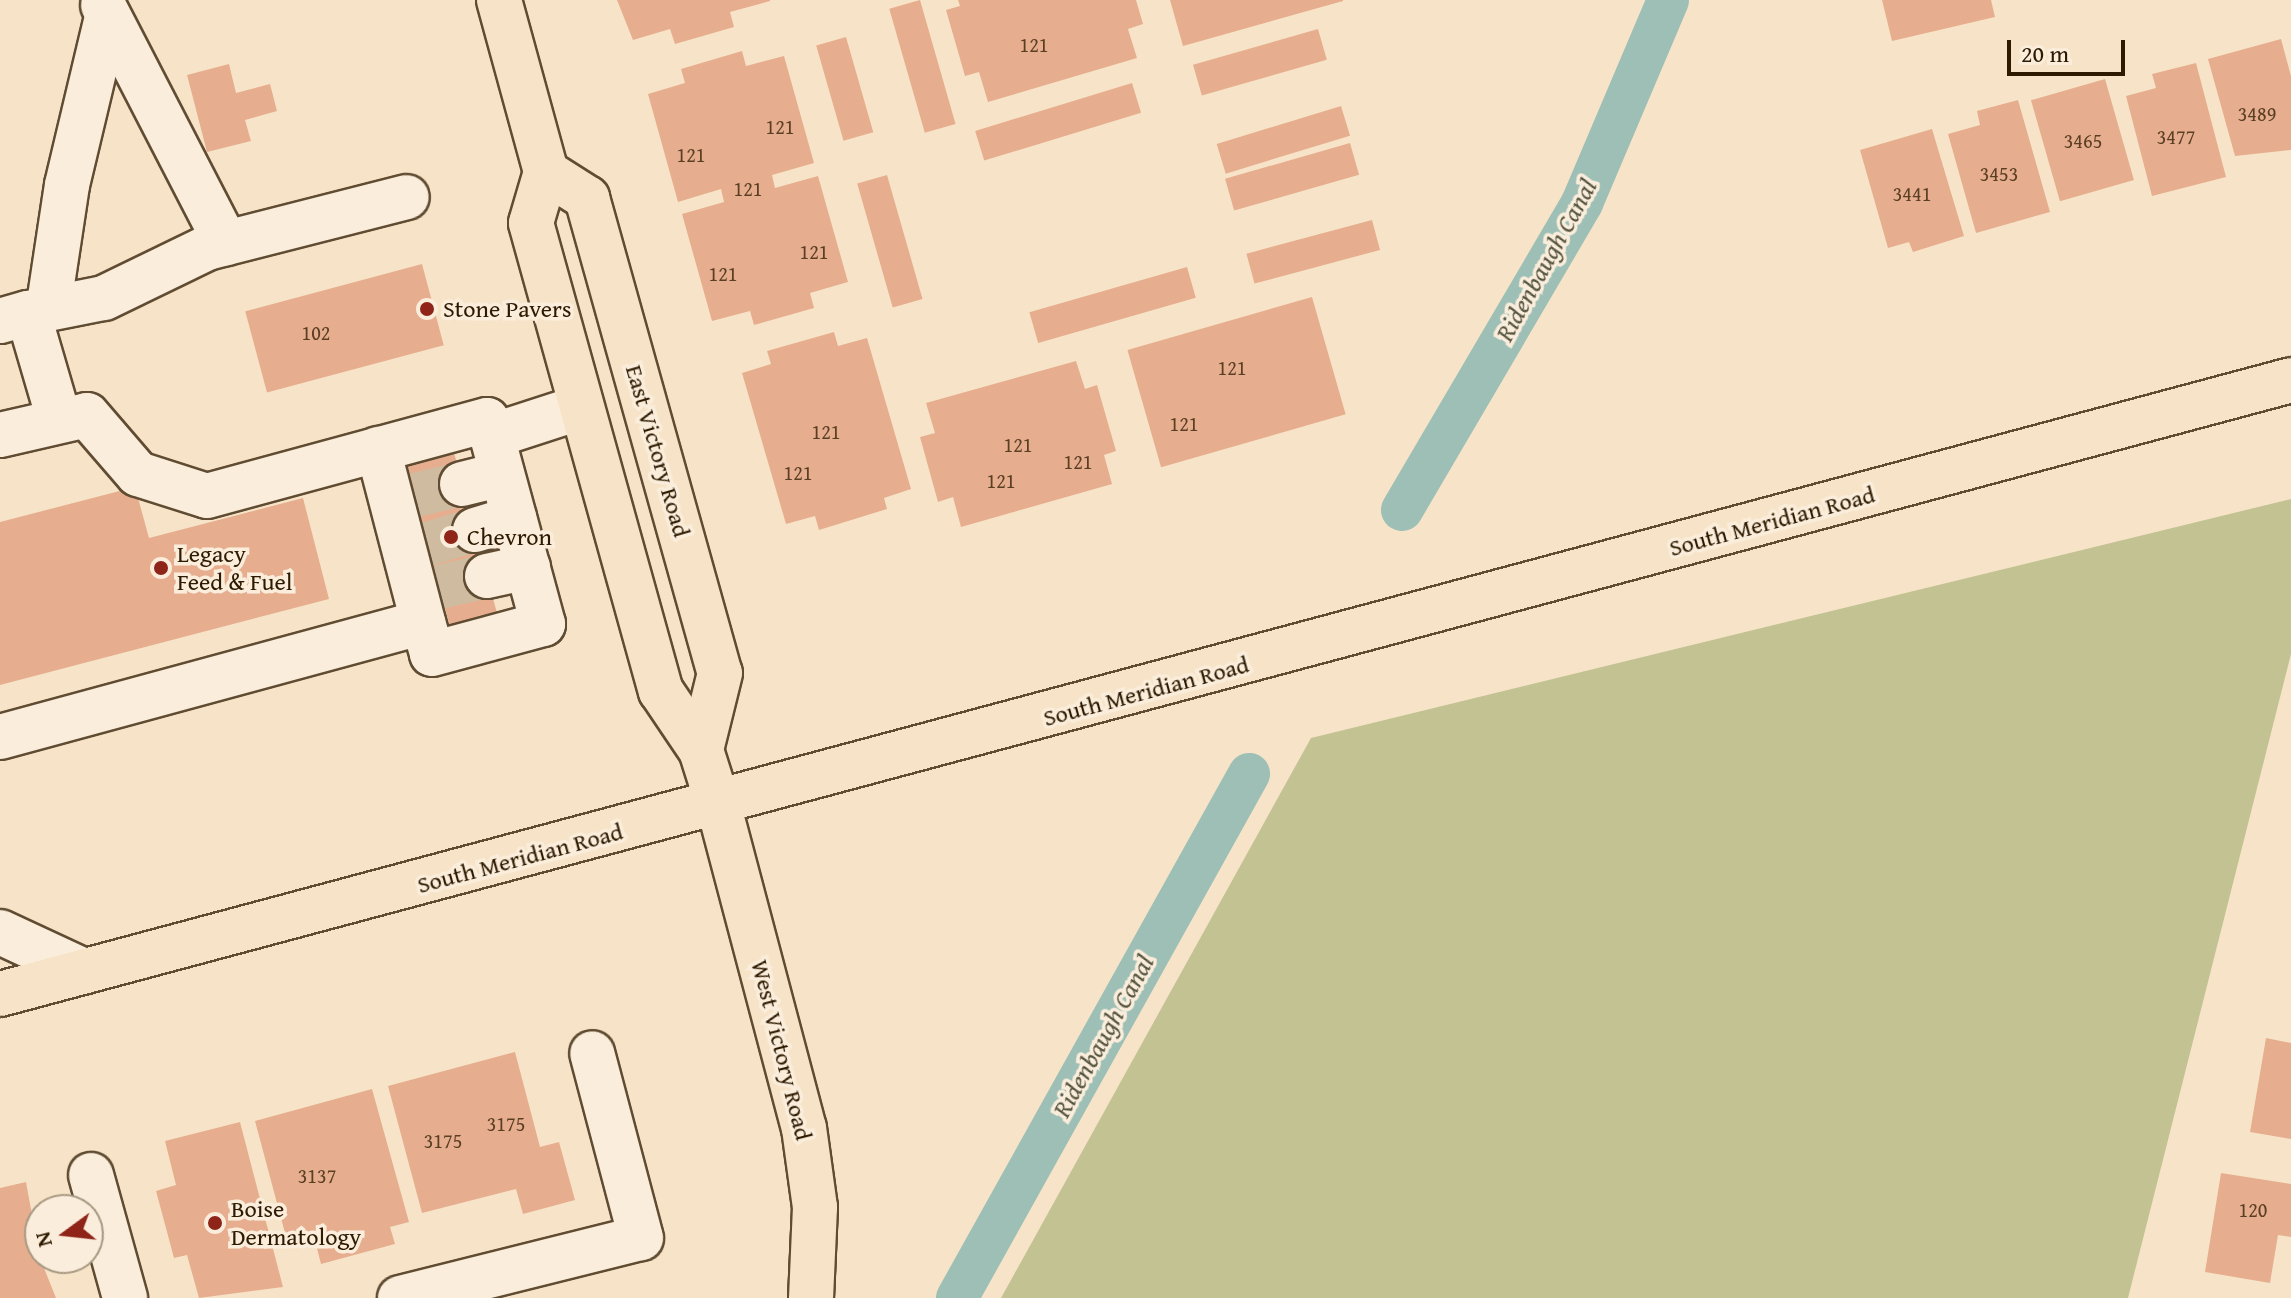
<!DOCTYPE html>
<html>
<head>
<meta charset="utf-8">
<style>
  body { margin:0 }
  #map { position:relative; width:2291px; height:1298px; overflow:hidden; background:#f7e4c8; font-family:"Gentium Book Plus",serif }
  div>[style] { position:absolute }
  .green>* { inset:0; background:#c2c292 }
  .canal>* { height:42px; margin:-21px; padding:0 21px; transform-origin:21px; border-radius:21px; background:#9dbfb5 }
  .building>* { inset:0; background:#e6ae8e; transform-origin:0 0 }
  .minor-tunnel>* { height:44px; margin-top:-22px; transform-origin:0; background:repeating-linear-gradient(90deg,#cfbca0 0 44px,transparent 0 66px) }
  .roads { filter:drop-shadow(2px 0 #604c32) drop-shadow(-2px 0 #604c32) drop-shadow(0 2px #604c32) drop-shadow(0 -2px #604c32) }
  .minor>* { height:44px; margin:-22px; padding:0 22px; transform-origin:22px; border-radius:22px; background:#faeddb }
  .major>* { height:44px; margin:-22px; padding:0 22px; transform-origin:22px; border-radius:22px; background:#f7e4c8 }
  .dots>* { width:22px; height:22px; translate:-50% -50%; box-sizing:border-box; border:4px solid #faeddb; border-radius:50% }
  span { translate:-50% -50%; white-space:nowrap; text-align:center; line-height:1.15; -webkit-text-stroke:7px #faeddb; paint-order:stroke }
  .number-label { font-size:20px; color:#5b3f24 }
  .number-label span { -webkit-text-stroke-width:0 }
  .poi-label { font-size:24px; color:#2d1a00 }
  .left { translate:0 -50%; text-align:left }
  .street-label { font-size:24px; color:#2d1a00 }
  .water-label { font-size:26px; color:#54543f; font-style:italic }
  .north { position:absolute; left:24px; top:1194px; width:80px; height:80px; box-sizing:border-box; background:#faeddb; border:2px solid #a89983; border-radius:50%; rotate:255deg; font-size:22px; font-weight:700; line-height:32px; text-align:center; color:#2d1a00 }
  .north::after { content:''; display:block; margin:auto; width:28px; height:36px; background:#8f2418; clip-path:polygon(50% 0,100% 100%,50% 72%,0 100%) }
  .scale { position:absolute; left:2007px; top:40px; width:118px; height:36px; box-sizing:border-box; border:4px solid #2d1a00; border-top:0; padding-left:10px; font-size:24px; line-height:28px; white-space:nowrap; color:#2d1a00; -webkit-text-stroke:6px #faeddb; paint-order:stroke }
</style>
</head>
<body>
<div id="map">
  <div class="green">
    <i style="clip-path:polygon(2291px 499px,2291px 654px,2128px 1298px,1001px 1298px,1311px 738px)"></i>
  </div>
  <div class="canal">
    <i style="left:1402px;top:510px;width:356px;rotate:-59.6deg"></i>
    <i style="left:1582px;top:203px;width:220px;rotate:-67deg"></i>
    <i style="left:957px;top:1298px;width:600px;rotate:-60.87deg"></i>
  </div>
  <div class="building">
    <i style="clip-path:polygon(617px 0,770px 0,770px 1px,730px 12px,734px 27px,675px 44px,670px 29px,633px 40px)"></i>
    <i style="left:920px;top:0;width:129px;height:32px;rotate:74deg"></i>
    <i style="clip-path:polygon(958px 0,1136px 0,1143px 24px,1128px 29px,1137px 58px,988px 102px,979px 72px,965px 76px,946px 10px,960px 6px)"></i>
    <i style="clip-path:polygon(1170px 0,1343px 0,1343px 1px,1183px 46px)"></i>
    <i style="clip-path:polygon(1882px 0,1991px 0,1995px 17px,1892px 41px)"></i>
    <i style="left:1318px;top:29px;width:32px;height:130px;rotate:74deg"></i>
    <i style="left:846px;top:37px;width:99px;height:31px;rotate:74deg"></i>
    <i style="clip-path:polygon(2281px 39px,2291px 76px,2291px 150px,2235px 156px,2208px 59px)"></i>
    <i style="clip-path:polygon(742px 51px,746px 66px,784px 56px,814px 163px,772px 175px,775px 188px,818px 176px,848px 282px,810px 293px,814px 308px,754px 325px,750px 311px,712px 321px,682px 214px,724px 202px,721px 189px,678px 202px,648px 94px,685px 83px,681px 69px)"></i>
    <i style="clip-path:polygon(2196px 63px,2226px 177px,2152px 196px,2126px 96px,2156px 88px,2152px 74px)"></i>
    <i style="clip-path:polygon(229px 64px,236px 93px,270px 84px,277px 111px,245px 120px,251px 141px,207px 152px,187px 75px)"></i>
    <i style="left:2105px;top:79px;width:105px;height:77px;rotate:74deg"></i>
    <i style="left:1132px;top:83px;width:31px;height:164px;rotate:73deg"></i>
    <i style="clip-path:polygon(2018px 100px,2050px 212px,1976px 233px,1948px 134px,1980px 125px,1977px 111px)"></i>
    <i style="left:1341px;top:106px;width:31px;height:130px;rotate:73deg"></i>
    <i style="clip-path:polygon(1932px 129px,1964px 236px,1913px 252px,1909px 242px,1888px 248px,1860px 150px)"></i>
    <i style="left:1350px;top:143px;width:33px;height:130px;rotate:74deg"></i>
    <i style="left:887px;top:175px;width:129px;height:31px;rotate:74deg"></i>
    <i style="left:1372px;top:220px;width:31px;height:130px;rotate:75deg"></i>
    <i style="left:422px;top:264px;width:84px;height:183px;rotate:75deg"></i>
    <i style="left:1187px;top:267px;width:32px;height:164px;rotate:74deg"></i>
    <i style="left:1312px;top:297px;width:122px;height:192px;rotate:74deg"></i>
    <i style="clip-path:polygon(834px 332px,838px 346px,867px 338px,911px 489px,884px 498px,887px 509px,819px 530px,815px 516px,786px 524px,742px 373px,771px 364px,767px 351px)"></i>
    <i style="clip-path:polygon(1076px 361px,1085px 389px,1097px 385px,1116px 451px,1104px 455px,1112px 484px,961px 527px,953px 497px,938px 502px,920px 437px,935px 433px,926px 403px)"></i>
    <i style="left:449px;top:434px;width:195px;height:49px;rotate:75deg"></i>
    <i style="clip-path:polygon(135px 487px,149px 538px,303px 498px,329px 599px,0 685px,0 522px)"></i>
    <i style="clip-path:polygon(2266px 1038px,2291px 1043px,2291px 1139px,2250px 1132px)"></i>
    <i style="clip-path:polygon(515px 1052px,540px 1147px,559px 1142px,575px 1200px,523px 1214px,516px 1189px,422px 1213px,388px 1086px)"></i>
    <i style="clip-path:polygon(372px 1089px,409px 1222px,390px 1227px,395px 1244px,321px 1264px,315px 1241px,289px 1248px,255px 1121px)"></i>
    <i style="clip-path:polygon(240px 1122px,283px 1287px,199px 1298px,187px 1255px,174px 1258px,156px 1191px,176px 1185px,165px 1141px)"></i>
    <i style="clip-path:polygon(2221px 1173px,2291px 1184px,2291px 1237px,2278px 1235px,2270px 1283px,2205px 1272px)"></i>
    <i style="clip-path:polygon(26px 1182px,40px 1258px,56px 1298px,0 1298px,0 1188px)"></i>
  </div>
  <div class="minor-tunnel">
    <i style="left:415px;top:495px;width:48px;rotate:-13.2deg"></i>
    <i style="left:427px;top:544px;width:50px;rotate:-16.3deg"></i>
    <i style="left:439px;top:587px;width:49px;rotate:-12.9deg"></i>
  </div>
  <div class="roads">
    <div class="minor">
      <i style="left:103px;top:5px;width:268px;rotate:62.7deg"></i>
      <i style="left:49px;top:304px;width:120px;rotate:-81.4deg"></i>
      <i style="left:67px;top:185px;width:169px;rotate:-76.6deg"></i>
      <i style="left:28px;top:313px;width:77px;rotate:-11.2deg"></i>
      <i style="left:104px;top:298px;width:114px;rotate:-25.9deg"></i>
      <i style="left:207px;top:248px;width:206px;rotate:-14.3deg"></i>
      <i style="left:0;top:321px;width:29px;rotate:-16deg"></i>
      <i style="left:28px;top:313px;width:110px;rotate:73.7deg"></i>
      <i style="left:0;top:435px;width:89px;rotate:-12.9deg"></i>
      <i style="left:87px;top:415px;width:78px;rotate:49.2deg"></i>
      <i style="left:138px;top:474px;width:72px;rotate:17.7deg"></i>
      <i style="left:207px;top:496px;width:290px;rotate:-15.2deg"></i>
      <i style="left:487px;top:420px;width:17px;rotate:73deg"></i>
      <i style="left:378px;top:449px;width:179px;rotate:75.4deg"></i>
      <i style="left:462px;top:484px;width:41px;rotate:-14deg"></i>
      <i style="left:475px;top:530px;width:41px;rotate:-17.1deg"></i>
      <i style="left:487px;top:576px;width:42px;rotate:-12.4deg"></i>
      <i style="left:0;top:737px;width:438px;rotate:-15.2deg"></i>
      <i style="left:423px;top:622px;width:33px;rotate:74deg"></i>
      <i style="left:432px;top:654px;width:115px;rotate:-15.1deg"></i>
      <i style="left:543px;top:624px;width:195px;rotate:-105.2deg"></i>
      <i style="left:492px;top:436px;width:94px;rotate:-18deg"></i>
      <i style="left:0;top:932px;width:93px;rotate:24.9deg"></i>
      <i style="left:91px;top:1175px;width:128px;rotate:74.5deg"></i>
      <i style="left:400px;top:1298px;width:248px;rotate:-14deg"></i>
      <i style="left:641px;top:1238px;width:191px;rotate:-104.8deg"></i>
    </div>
    <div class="major">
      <i style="left:499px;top:0;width:178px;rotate:74.7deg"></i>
      <i style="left:546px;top:172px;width:53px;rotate:106.4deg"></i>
      <i style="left:531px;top:223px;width:486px;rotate:74.5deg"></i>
      <i style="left:661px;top:691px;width:71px;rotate:55.9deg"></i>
      <i style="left:701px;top:750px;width:60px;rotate:72.5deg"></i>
      <i style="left:719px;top:807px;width:332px;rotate:75.2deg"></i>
      <i style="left:804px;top:1128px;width:80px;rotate:82.1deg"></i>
      <i style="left:815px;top:1207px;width:91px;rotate:92.5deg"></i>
      <i style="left:546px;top:172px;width:49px;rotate:32.4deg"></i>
      <i style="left:587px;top:198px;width:493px;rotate:74.4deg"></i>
      <i style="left:720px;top:673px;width:79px;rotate:103.9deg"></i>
      <i style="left:0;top:994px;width:2372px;rotate:-15deg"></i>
    </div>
  </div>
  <div class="dots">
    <i style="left:427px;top:309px;background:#8f2418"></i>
    <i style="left:451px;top:537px;background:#8f2418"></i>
    <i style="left:161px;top:568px;background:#8f2418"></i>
    <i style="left:215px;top:1223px;background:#8f2418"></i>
  </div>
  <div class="number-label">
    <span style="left:1034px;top:44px">121</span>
    <span style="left:2257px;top:113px">3489</span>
    <span style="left:780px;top:126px">121</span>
    <span style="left:2176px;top:136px">3477</span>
    <span style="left:2083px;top:140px">3465</span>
    <span style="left:691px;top:154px">121</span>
    <span style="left:1999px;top:173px">3453</span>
    <span style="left:748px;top:188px">121</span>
    <span style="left:1912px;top:193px">3441</span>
    <span style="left:814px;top:251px">121</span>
    <span style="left:723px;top:273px">121</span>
    <span style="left:316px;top:332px">102</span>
    <span style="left:1232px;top:367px">121</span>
    <span style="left:1184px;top:423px">121</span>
    <span style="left:826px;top:431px">121</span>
    <span style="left:1018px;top:444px">121</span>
    <span style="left:1078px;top:461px">121</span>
    <span style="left:798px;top:472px">121</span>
    <span style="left:1001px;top:480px">121</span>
    <span style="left:506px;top:1123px">3175</span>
    <span style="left:443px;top:1140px">3175</span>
    <span style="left:317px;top:1175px">3137</span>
    <span style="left:2253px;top:1209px">120</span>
  </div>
  <div class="poi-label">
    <span class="left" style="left:443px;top:309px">Stone Pavers</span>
    <span class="left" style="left:467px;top:537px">Chevron</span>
    <span class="left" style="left:177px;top:568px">Legacy<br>Feed &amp; Fuel</span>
    <span class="left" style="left:231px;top:1223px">Boise<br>Dermatology</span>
  </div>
  <div class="street-label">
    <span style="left:658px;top:451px;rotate:74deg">East Victory Road</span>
    <span style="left:1772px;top:521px;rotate:-15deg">South Meridian Road</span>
    <span style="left:1146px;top:691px;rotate:-15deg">South Meridian Road</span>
    <span style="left:520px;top:858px;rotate:-15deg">South Meridian Road</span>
    <span style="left:782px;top:1050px;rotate:76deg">West Victory Road</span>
  </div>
  <div class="water-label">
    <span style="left:1546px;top:260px;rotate:-61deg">Ridenbaugh Canal</span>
    <span style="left:1103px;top:1036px;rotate:-61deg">Ridenbaugh Canal</span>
  </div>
  <div class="north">N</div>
  <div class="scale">20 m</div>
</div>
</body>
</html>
